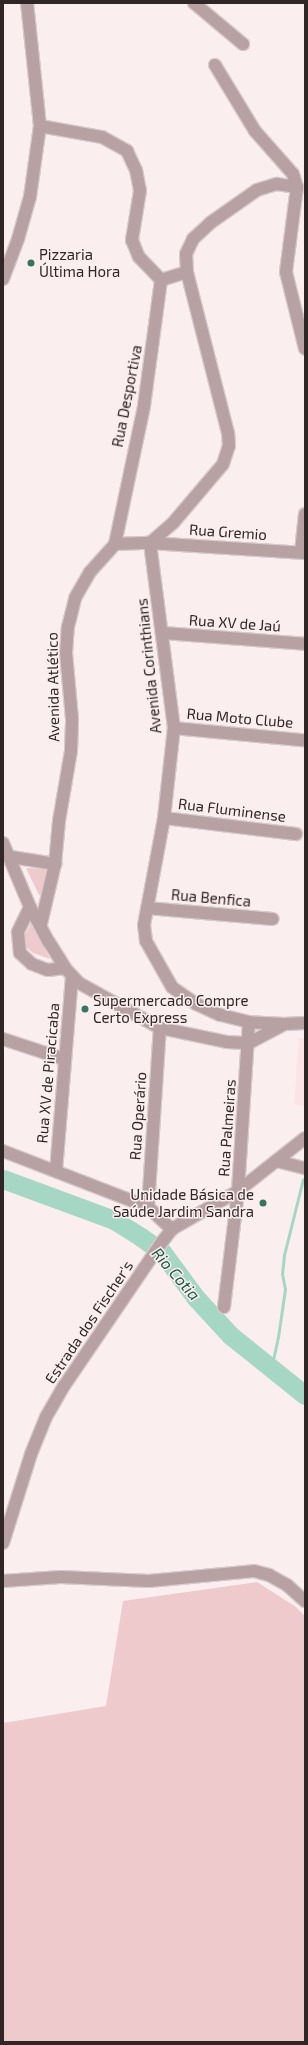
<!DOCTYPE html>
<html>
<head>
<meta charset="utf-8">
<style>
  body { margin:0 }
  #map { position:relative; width:308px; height:2045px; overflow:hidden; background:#fbeeef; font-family:"Exo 2",sans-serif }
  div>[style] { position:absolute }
  .built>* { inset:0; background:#fce3e4 }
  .green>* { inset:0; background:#efcacc }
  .stream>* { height:3px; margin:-1.5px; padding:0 1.5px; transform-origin:1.5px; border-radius:1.5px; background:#a6d7c4 }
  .river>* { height:19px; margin:-9.5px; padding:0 9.5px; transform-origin:9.5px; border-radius:9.5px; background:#a6d7c4 }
  .roads { filter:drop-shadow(1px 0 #d7cacb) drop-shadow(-1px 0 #d7cacb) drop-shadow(0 1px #d7cacb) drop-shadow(0 -1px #d7cacb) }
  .minor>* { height:12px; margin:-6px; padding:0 6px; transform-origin:6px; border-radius:6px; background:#b7a1a3 }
  .dots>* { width:11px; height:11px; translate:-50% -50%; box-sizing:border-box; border:2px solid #fbeeef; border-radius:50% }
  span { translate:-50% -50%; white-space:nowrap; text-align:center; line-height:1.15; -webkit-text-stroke:3px #fbeeef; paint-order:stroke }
  .poi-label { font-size:15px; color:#312626 }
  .left { translate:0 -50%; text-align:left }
  .right { translate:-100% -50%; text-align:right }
  .street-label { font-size:15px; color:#312626 }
  .water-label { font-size:16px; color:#1a5845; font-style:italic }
  .frame { position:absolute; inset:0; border:4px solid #312626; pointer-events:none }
</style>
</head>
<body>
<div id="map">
  <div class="built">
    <i style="clip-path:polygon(299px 1038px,305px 1038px,305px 1106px,294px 1104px)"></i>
  </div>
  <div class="green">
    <i style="clip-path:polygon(26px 868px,46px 869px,44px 894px,39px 895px)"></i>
    <i style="clip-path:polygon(31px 923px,50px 959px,33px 953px,26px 947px,23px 939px)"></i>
    <i style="clip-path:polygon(257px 1582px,296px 1607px,305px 1616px,305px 2042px,3px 2042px,3px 1723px,106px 1706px,123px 1601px)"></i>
  </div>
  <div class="stream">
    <i style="left:267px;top:1364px;width:7px;rotate:-34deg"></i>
    <i style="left:273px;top:1360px;width:24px;rotate:-78deg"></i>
    <i style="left:278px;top:1337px;width:49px;rotate:-81.7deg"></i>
    <i style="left:285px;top:1289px;width:15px;rotate:-101deg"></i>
    <i style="left:282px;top:1274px;width:19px;rotate:-84deg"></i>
    <i style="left:284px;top:1255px;width:78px;rotate:-76deg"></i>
  </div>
  <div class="river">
    <i style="left:3px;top:1179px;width:118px;rotate:20.3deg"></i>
    <i style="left:114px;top:1220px;width:32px;rotate:32deg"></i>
    <i style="left:141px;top:1237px;width:26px;rotate:36deg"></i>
    <i style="left:162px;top:1252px;width:57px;rotate:53.5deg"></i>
    <i style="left:196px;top:1298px;width:50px;rotate:47.4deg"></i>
    <i style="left:230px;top:1335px;width:96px;rotate:38.7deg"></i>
  </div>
  <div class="roads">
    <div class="minor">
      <i style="left:194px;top:3px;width:64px;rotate:39.9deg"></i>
      <i style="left:215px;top:65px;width:77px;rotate:58.8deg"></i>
      <i style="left:255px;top:131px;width:57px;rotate:48.5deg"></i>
      <i style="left:293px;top:174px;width:14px;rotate:73deg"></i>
      <i style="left:297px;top:187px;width:86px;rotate:97.4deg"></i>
      <i style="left:286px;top:272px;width:79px;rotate:76.1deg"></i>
      <i style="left:40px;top:126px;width:63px;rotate:10.1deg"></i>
      <i style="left:102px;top:137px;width:29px;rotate:29deg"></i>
      <i style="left:127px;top:151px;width:21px;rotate:65deg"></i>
      <i style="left:136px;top:170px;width:21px;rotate:79deg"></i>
      <i style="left:140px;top:191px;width:50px;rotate:99.3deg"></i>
      <i style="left:132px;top:240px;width:18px;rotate:68deg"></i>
      <i style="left:139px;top:257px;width:32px;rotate:46deg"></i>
      <i style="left:3px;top:279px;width:43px;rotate:-69.4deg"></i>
      <i style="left:18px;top:239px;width:44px;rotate:-74.1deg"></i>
      <i style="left:30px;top:197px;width:72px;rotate:-82deg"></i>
      <i style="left:40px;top:126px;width:124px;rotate:-96deg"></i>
      <i style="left:115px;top:544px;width:141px;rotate:-78.1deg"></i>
      <i style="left:144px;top:406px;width:127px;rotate:-82.3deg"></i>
      <i style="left:161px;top:280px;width:27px;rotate:-17deg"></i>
      <i style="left:301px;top:552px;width:38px;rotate:-84deg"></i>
      <i style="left:163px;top:633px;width:142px;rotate:4.4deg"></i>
      <i style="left:174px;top:728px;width:129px;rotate:5.4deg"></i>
      <i style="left:164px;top:818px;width:133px;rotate:6.9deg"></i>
      <i style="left:3px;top:843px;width:69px;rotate:67.1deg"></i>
      <i style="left:30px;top:907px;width:40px;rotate:62deg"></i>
      <i style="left:49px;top:942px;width:31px;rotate:58deg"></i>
      <i style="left:65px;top:968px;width:21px;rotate:47deg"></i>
      <i style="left:79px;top:983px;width:93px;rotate:29.1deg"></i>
      <i style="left:160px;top:1028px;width:68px;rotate:11.8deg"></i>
      <i style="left:227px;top:1042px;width:22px;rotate:3deg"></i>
      <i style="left:249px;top:1043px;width:40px;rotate:-28deg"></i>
      <i style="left:284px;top:1024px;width:21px;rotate:-3deg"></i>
      <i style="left:11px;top:857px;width:45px;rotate:9deg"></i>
      <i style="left:30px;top:907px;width:28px;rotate:116deg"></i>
      <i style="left:18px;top:932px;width:21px;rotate:85deg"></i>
      <i style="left:20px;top:953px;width:16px;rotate:43deg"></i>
      <i style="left:32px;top:964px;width:17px;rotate:21deg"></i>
      <i style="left:48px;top:970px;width:17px;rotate:-7deg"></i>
      <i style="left:147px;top:908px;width:126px;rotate:5deg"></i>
      <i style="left:41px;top:924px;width:62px;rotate:-76.9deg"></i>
      <i style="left:55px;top:864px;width:43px;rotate:-84.7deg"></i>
      <i style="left:59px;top:821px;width:71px;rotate:-80.3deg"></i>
      <i style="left:71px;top:751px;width:32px;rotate:-88deg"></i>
      <i style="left:72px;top:719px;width:66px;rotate:-95.2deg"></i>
      <i style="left:66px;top:653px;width:26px;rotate:-86deg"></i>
      <i style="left:68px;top:627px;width:30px;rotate:-76deg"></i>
      <i style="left:75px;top:598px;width:30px;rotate:-60deg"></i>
      <i style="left:90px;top:572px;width:38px;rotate:-48deg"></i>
      <i style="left:115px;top:544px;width:35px;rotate:-2deg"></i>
      <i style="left:150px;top:543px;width:155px;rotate:3.7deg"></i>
      <i style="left:284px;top:1024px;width:35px;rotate:-177deg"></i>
      <i style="left:249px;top:1022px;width:30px;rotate:-166deg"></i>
      <i style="left:220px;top:1015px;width:26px;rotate:-155deg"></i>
      <i style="left:196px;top:1004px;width:29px;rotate:-145deg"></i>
      <i style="left:172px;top:987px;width:53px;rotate:-119.5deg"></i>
      <i style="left:146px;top:941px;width:16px;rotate:-97deg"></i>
      <i style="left:144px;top:925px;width:109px;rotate:-79.4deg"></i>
      <i style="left:164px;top:818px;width:91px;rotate:-83.7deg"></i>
      <i style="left:174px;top:728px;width:187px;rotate:-97.4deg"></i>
      <i style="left:150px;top:543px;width:30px;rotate:-41deg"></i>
      <i style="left:173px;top:523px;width:77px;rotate:-49.7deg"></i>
      <i style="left:223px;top:464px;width:19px;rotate:-72deg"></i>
      <i style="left:229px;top:446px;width:13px;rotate:-94deg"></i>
      <i style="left:228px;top:433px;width:166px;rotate:-104.3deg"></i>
      <i style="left:187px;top:272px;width:18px;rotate:-93deg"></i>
      <i style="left:186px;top:254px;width:17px;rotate:-65deg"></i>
      <i style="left:193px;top:239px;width:23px;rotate:-43deg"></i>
      <i style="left:210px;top:223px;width:57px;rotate:-35.1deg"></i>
      <i style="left:257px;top:190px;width:21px;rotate:-17deg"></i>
      <i style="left:277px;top:184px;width:20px;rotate:9deg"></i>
      <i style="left:3px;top:1039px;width:64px;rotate:18.2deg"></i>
      <i style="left:3px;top:1151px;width:155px;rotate:21.1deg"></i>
      <i style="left:148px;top:1207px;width:33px;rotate:43deg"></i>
      <i style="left:276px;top:1161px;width:30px;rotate:14deg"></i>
      <i style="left:56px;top:1171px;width:195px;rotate:-85.3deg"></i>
      <i style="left:148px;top:1207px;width:179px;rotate:-86.2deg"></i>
      <i style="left:224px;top:1307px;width:117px;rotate:-83.1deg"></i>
      <i style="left:238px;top:1191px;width:169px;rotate:-86.3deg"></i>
      <i style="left:3px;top:1543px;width:93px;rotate:-72.5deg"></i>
      <i style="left:31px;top:1454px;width:40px;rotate:-68deg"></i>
      <i style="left:46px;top:1417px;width:36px;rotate:-60deg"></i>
      <i style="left:64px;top:1386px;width:174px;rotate:-55.8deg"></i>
      <i style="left:162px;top:1242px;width:16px;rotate:-52deg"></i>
      <i style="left:172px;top:1229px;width:76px;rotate:-29.9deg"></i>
      <i style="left:238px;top:1191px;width:85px;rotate:-38.3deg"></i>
      <i style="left:3px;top:1581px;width:58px;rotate:-3.9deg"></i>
      <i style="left:61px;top:1577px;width:88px;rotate:2.6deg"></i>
      <i style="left:149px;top:1581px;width:105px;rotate:-5.4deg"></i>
      <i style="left:254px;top:1571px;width:16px;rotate:15deg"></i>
      <i style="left:269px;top:1575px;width:21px;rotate:29deg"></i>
      <i style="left:287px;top:1585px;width:24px;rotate:42deg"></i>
    </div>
  </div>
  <div class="dots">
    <i style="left:31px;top:263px;background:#387561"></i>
    <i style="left:85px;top:1009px;background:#387561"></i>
    <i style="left:263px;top:1203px;background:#387561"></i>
  </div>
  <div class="poi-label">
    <span class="left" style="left:39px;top:263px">Pizzaria<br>Última Hora</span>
    <span class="left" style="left:93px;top:1009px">Supermercado Compre<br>Certo Express</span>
    <span class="right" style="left:254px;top:1203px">Unidade Básica de<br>Saúde Jardim Sandra</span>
  </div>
  <div class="street-label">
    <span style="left:127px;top:396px;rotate:-79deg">Rua Desportiva</span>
    <span style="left:228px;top:532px;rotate:4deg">Rua Gremio</span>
    <span style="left:235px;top:623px;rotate:4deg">Rua XV de Jaú</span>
    <span style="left:149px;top:666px;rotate:-96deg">Avenida Corinthians</span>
    <span style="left:53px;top:687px;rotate:-91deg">Avenida Atlético</span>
    <span style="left:240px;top:718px;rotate:5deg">Rua Moto Clube</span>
    <span style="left:232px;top:810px;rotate:7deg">Rua Fluminense</span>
    <span style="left:211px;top:898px;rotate:5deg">Rua Benfica</span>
    <span style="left:48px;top:1073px;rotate:-85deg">Rua XV de Piracicaba</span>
    <span style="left:138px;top:1116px;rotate:-86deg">Rua Operário</span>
    <span style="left:227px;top:1128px;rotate:-86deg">Rua Palmeiras</span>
    <span style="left:89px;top:1322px;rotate:-56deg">Estrada dos Fischer's</span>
  </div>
  <div class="water-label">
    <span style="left:176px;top:1274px;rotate:49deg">Rio Cotia</span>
  </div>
  <div class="frame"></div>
</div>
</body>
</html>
